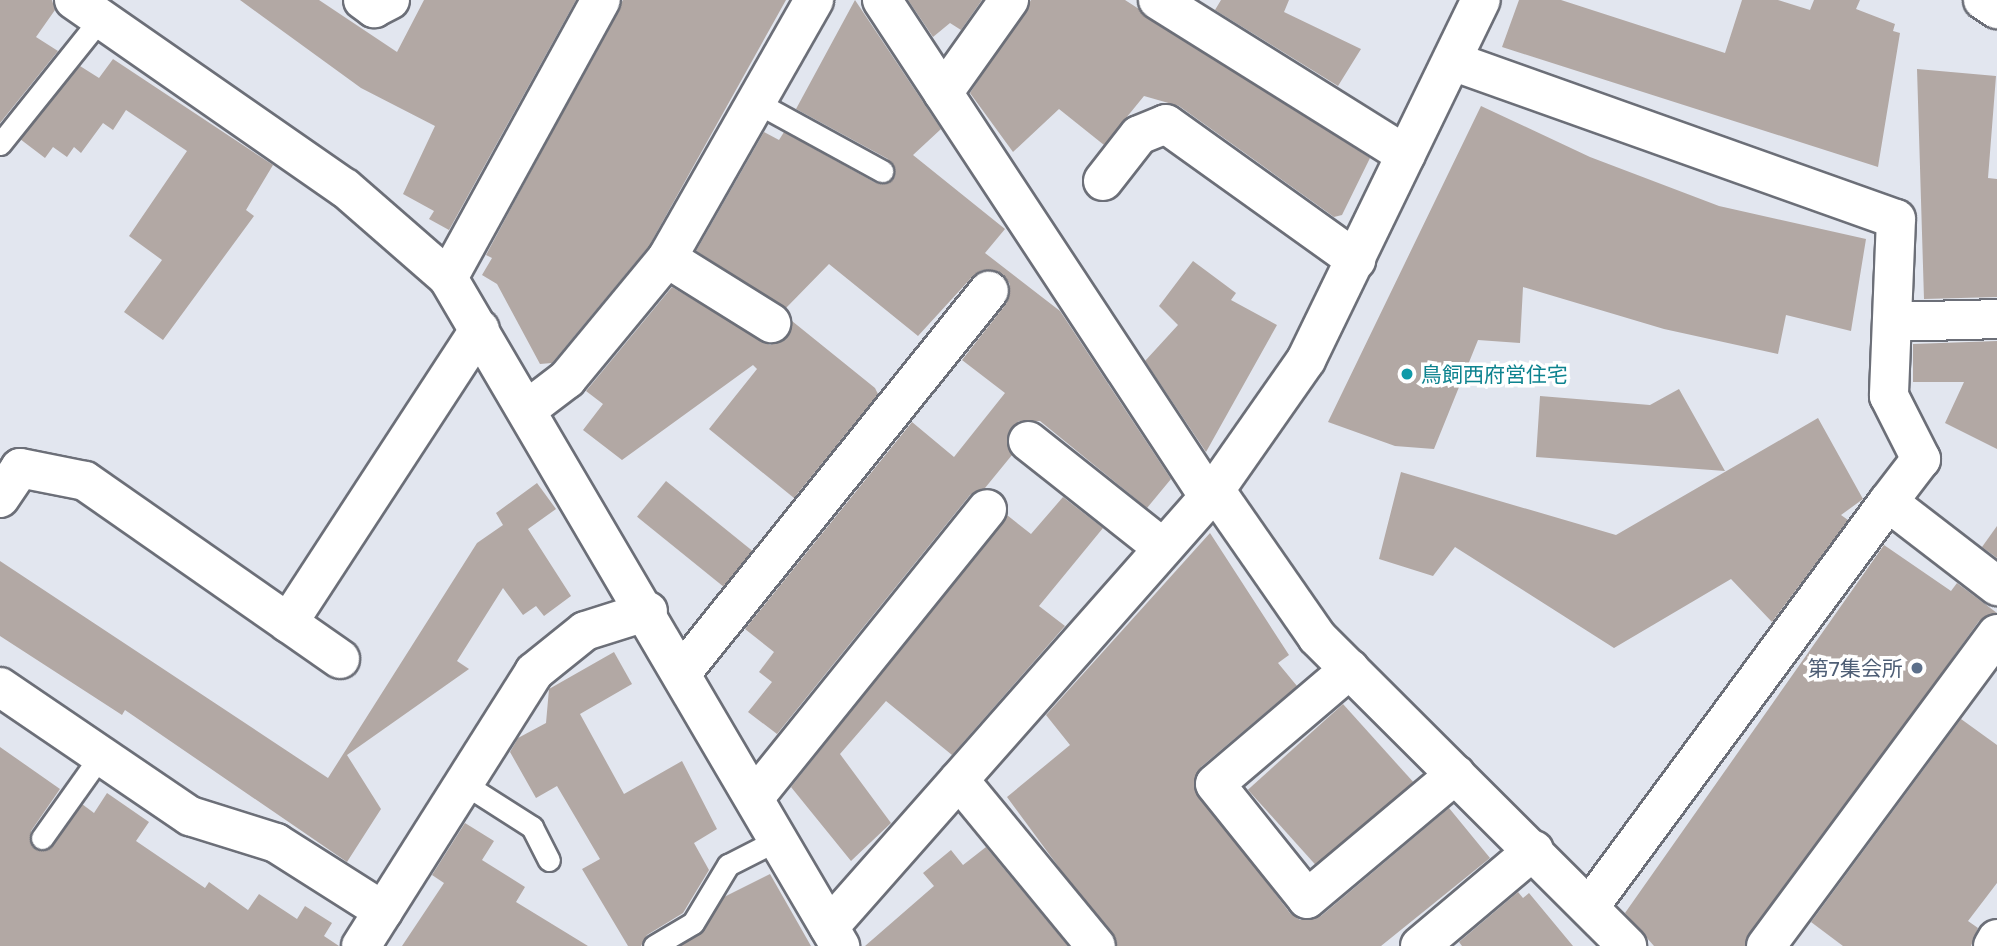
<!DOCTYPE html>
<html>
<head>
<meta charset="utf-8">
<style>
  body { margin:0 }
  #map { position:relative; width:1997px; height:946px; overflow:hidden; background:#e2e6ef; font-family:"Golos Text","Noto Sans JP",sans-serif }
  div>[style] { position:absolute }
  .building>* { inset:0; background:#b2a8a4; transform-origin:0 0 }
  .roads { filter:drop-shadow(2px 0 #6c6f78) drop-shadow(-2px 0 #6c6f78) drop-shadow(0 2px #6c6f78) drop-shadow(0 -2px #6c6f78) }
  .lane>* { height:21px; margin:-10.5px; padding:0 10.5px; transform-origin:10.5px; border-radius:10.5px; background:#fff }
  .street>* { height:38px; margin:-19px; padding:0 19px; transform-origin:19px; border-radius:19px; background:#fff }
  .secondary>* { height:38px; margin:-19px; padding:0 19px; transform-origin:19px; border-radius:19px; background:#fff }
  .dots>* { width:19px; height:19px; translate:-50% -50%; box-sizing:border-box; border:4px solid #fff; border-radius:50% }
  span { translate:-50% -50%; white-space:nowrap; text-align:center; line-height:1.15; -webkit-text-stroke:7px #fff; paint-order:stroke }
  .culture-label { font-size:21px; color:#0d838f }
  .left { translate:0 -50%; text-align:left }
  .service-label { font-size:21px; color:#4e5e75 }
  .right { translate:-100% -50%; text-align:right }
</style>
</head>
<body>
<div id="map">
  <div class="building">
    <i style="clip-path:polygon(0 0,52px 0,55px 10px,36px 37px,58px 51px,0 123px)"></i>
    <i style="clip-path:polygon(240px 0,319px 0,397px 52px,424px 0,576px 0,449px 230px,429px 219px,434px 211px,403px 194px,435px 126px,361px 88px)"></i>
    <i style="clip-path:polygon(623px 0,786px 0,649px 246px,552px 363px,540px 364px,497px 284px,482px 275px,492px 258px,486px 255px)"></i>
    <i style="clip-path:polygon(855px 0,941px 129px,913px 155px,1005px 229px,985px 253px,1060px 311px,1171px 479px,1147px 508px,1040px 421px,1019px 421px,1007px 437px,1012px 455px,985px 488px,970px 495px,777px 734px,748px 712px,772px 682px,759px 672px,774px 652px,745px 629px,912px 422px,954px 457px,1005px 393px,962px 360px,1006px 304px,1010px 284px,1002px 274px,982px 270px,972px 277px,918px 336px,829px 264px,786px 308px,696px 251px,764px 132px,779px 140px,784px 132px,876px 183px,893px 178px,888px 159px,796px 109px)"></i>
    <i style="clip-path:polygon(908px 0,982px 0,961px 30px,950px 23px,933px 37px)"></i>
    <i style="clip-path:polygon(1031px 0,1125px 0,1370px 158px,1342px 215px,1334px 217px,1179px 106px,1144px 96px,1104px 145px,1059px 109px,1013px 152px,970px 93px)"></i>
    <i style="clip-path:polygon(1221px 0,1289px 0,1284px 12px,1361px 49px,1338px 86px,1215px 10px)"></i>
    <i style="clip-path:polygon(1519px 0,1561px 0,1725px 53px,1742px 0,1778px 0,1810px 10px,1814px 0,1860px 0,1856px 9px,1895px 24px,1893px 31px,1900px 33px,1878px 167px,1502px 47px)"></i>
    <i style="clip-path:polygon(113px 59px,273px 165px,246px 210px,254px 216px,163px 340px,124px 312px,162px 260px,129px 236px,187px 151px,126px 110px,113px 130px,103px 123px,81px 153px,74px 147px,67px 157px,53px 147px,45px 158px,20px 139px,80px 66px,99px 78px)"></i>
    <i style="clip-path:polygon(1917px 69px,1996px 76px,1988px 178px,1997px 179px,1997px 297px,1924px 299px)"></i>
    <i style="clip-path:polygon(1481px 106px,1590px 157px,1719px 206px,1866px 239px,1851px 331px,1786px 315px,1778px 354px,1664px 329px,1523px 287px,1520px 343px,1478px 340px,1434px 449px,1395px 446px,1328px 422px)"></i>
    <i style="clip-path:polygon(1193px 261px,1236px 293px,1231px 300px,1277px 325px,1206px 452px,1145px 361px,1178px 325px,1159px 306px)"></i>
    <i style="clip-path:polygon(672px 287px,770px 345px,789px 335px,792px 321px,875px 388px,878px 394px,794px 498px,709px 429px,757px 369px,753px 365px,622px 460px,583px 430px,603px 404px,586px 391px)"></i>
    <i style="clip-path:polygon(1997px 341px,1997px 449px,1945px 423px,1964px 382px,1913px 382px,1913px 344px)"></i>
    <i style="clip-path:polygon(1679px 389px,1725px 471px,1536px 457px,1540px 396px,1650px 405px)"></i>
    <i style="clip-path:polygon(1818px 418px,1863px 499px,1841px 515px,1848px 520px,1772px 622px,1731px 579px,1614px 648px,1455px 547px,1433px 576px,1379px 559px,1401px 472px,1616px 535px)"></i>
    <i style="left:666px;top:481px;width:111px;height:46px;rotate:39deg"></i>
    <i style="clip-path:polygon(537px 483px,556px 509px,528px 529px,571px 596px,544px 616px,536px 606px,523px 615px,503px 588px,457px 661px,469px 669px,347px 755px,381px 809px,347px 862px,125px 710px,122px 715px,0 636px,0 561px,328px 778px,477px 543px,503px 525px,496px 513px)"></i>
    <i style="clip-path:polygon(1063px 497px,1103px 528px,1039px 606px,1065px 626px,952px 755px,886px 701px,840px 754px,891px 823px,851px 861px,791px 787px,1007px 515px,1031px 534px)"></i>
    <i style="clip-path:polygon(1997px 526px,1997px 558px,1982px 547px)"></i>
    <i style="clip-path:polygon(1210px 533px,1289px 655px,1278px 663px,1297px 686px,1201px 767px,1194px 788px,1290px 913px,1300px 920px,1321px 916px,1449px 808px,1490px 858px,1381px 946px,1117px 946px,1007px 797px,1070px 745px,1046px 715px)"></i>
    <i style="clip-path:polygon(1884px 545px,1951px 591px,1957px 583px,1997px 613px,1979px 621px,1745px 946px,1654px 946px,1625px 913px)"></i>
    <i style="clip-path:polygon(614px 652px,632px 684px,580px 714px,624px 794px,682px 761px,717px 829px,694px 843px,709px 870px,683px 913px,647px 935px,641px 946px,628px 946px,582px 869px,600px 859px,557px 786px,536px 798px,510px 752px,518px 738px,546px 723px,549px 689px)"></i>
    <i style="left:1343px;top:704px;width:105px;height:128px;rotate:48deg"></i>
    <i style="clip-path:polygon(1961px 719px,1997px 745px,1997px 883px,1968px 921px,1978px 928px,1971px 946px,1843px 946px,1811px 922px)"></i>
    <i style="clip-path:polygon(0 747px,60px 789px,31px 831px,35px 849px,48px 850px,82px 804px,94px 813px,107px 793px,149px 822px,136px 841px,205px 888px,209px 882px,248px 910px,259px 894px,297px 919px,305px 906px,332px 923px,324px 936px,339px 946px,0 946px)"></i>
    <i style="clip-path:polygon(465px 823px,494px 841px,482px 860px,525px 887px,516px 902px,588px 946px,402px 946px,444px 883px,432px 875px)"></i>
    <i style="clip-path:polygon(986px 847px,1068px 946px,865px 946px,934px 886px,923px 873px,951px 850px,963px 865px)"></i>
    <i style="clip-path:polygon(770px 874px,811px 946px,680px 946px,704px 930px,724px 897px)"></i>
    <i style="clip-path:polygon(1518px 892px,1523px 898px,1529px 893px,1573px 946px,1462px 946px,1459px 942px)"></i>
  </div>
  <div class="roads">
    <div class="lane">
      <i style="left:756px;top:102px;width:144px;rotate:28.7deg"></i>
      <i style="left:0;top:144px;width:161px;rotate:-51.3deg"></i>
      <i style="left:463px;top:783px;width:82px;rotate:32.5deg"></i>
      <i style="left:532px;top:827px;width:37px;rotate:63deg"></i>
      <i style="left:42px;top:838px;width:102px;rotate:-54.6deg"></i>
      <i style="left:654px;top:946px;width:45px;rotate:-30.5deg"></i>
      <i style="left:693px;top:923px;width:68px;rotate:-58.9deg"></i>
      <i style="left:728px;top:865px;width:57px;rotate:-27deg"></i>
    </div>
    <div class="street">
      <i style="left:74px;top:0;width:330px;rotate:34.8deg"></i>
      <i style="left:345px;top:188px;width:137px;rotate:41.1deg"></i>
      <i style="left:448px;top:278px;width:775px;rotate:59.59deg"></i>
      <i style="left:363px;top:0;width:14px;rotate:36deg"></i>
      <i style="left:374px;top:8px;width:18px;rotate:-27deg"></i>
      <i style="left:882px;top:0;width:595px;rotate:56.66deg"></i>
      <i style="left:1158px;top:0;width:292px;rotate:32deg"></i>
      <i style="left:1455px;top:62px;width:468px;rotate:19.6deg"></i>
      <i style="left:1896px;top:219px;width:177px;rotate:92.3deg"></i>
      <i style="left:1889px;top:396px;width:71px;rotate:63.1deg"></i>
      <i style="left:1921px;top:459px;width:54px;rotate:127.5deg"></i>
      <i style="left:943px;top:93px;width:114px;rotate:-54.6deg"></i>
      <i style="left:1103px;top:181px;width:58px;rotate:-52deg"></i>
      <i style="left:1139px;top:135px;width:29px;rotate:-22deg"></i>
      <i style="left:1166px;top:124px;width:234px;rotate:35.6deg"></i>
      <i style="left:667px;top:258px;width:123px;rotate:32deg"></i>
      <i style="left:448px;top:278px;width:317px;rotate:-61.2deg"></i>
      <i style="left:1892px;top:322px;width:105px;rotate:-1.6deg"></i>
      <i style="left:529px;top:408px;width:48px;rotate:-37.3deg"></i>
      <i style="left:567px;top:379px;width:157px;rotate:-50.4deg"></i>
      <i style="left:667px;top:258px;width:297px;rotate:-60.3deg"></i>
      <i style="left:1028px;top:441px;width:172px;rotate:38.4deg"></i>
      <i style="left:1215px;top:490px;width:179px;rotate:55.2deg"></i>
      <i style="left:1317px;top:637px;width:438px;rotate:44.9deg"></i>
      <i style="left:0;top:498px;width:36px;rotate:-56deg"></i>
      <i style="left:20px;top:468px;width:66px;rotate:11.3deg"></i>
      <i style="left:85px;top:481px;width:311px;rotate:34.9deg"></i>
      <i style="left:288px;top:623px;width:351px;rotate:-56.9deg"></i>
      <i style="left:1350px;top:669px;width:177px;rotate:139.6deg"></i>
      <i style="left:1215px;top:784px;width:147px;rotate:51.3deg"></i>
      <i style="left:1307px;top:899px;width:194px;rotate:-40deg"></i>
      <i style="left:683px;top:671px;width:488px;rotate:-51.2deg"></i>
      <i style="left:0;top:687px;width:230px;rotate:34.2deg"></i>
      <i style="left:190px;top:816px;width:90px;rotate:17.4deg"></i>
      <i style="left:276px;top:843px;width:127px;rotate:32.4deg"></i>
      <i style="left:959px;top:780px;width:215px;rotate:50.5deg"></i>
      <i style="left:754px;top:798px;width:371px;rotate:-51.1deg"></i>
      <i style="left:1590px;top:906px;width:502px;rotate:-53.59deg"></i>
      <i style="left:1888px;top:502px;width:138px;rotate:37.6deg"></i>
      <i style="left:829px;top:927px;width:583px;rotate:-48.55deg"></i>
      <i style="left:1215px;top:490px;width:159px;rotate:-55deg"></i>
      <i style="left:1306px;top:360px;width:400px;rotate:-64.1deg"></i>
      <i style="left:361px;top:946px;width:324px;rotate:-57.7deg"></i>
      <i style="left:534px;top:672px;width:65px;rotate:-38.8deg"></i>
      <i style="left:585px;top:631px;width:66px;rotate:-17.6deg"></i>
      <i style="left:1420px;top:946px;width:149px;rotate:-40.1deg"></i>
      <i style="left:1766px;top:946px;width:388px;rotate:-53.5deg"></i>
      <i style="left:1993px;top:946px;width:8px;rotate:-60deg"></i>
    </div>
    <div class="secondary">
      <i style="left:1983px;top:0;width:17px;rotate:33deg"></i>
    </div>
  </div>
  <div class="dots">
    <i style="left:1407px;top:374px;background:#0f9aa8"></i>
    <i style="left:1917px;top:668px;background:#5c6f8a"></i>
  </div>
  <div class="culture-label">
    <span class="left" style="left:1421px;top:374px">鳥飼西府営住宅</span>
  </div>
  <div class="service-label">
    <span class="right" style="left:1903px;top:668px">第7集会所</span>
  </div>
</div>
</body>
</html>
